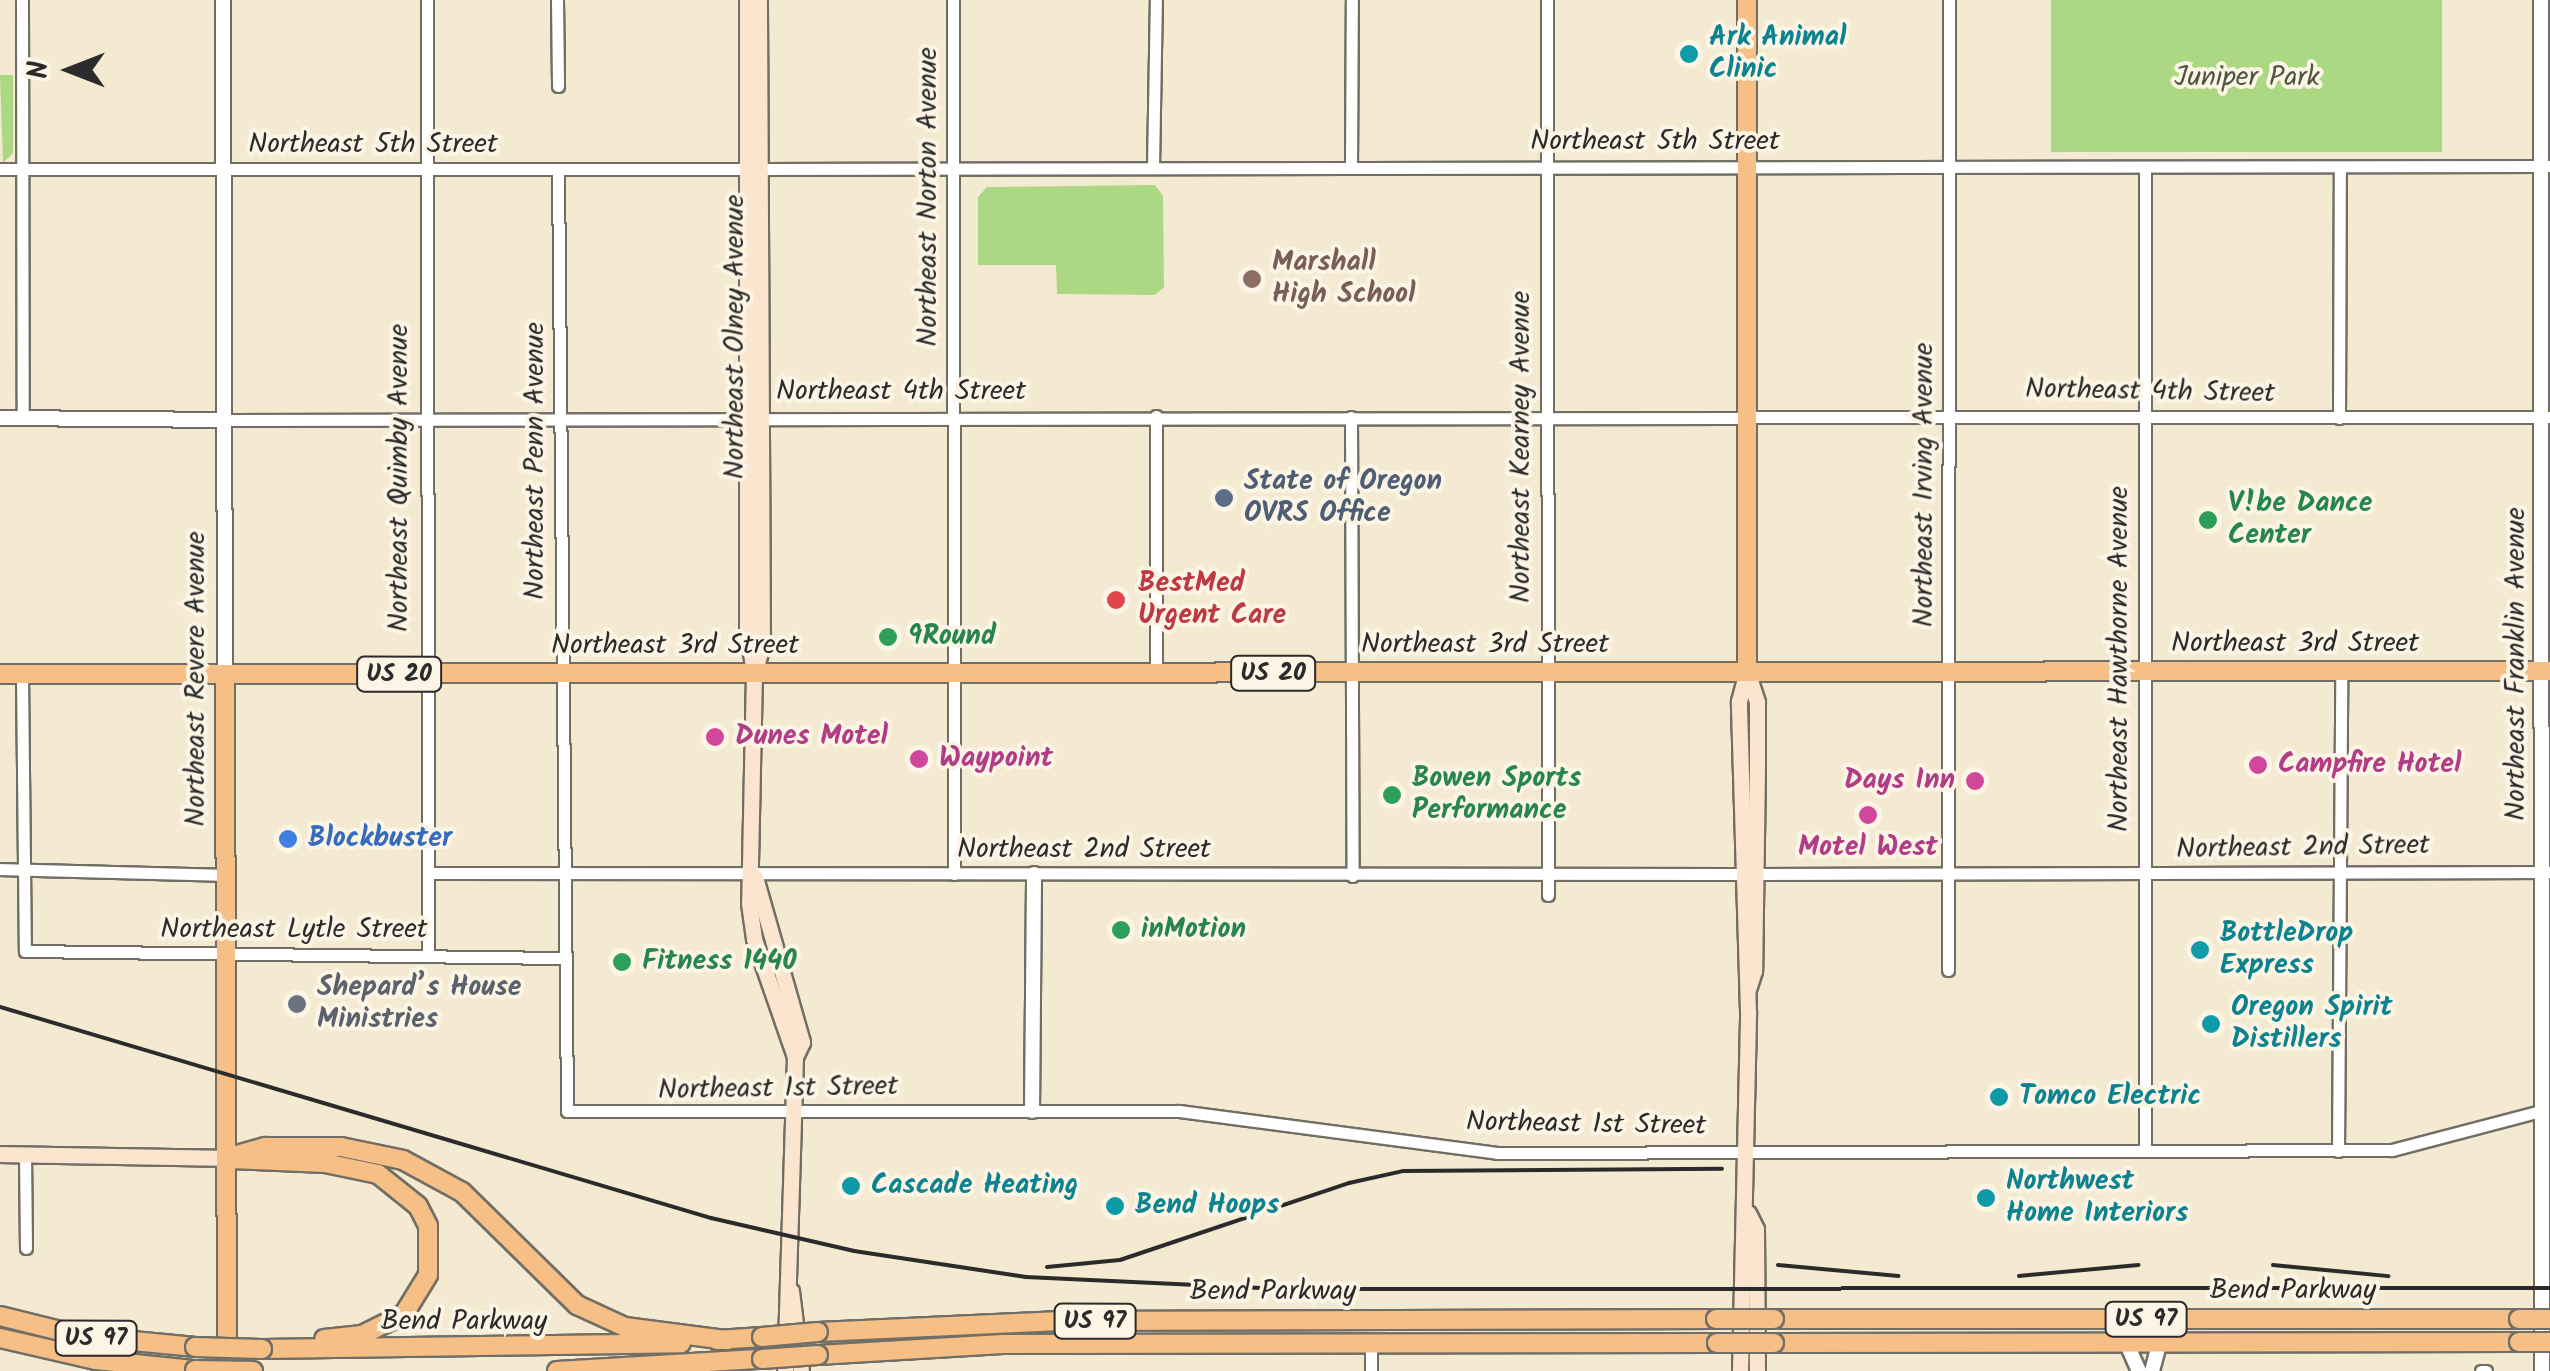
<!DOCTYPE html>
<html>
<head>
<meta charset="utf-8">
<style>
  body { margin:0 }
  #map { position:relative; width:2550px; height:1371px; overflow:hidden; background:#f4ead1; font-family:Kalam,sans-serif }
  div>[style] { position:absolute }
  .green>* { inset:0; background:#add883; transform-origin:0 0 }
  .roads { filter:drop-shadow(2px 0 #716e65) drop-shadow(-2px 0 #716e65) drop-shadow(0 2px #716e65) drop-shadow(0 -2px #716e65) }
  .minor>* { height:11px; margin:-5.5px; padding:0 5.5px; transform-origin:5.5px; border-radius:5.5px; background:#fff }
  .tertiary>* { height:14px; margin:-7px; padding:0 7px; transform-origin:7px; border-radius:7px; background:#fff }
  .secondary>* { height:15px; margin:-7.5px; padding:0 7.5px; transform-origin:7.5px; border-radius:7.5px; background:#fbe5cf }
  .primary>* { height:18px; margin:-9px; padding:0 9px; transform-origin:9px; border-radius:9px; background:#f5bf86 }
  .trunk>* { height:18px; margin:-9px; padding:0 9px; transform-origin:9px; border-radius:9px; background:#f5bf86 }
  .rail>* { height:4px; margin:-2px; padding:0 2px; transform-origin:2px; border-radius:2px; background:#2b2b2b }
  .bridges { filter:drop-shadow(2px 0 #716e65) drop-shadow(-2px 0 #716e65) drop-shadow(0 2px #716e65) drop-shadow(0 -2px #716e65) }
  .trunk-bridge>* { height:18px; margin:-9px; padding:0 9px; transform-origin:9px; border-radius:9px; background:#f5bf86 }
  .dots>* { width:28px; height:28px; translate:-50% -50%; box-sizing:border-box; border:5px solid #fcf5e5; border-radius:50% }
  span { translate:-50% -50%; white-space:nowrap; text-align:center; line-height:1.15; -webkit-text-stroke:8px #fcf5e5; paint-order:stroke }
  .shield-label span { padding:2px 8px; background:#fcf5e5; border:2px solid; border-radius:8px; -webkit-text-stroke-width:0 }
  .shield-label { font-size:25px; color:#2b2b2b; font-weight:700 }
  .culture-label { font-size:28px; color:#0d838f; font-weight:700 }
  .left { translate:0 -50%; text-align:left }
  .park-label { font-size:28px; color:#4c5641 }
  .street-label { font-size:28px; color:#2b2b2b }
  .education-label { font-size:28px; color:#785e54; font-weight:700 }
  .service-label { font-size:28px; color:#4e5e75; font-weight:700 }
  .leisure-label { font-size:28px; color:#27864d; font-weight:700 }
  .health-label { font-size:28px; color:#be3a42; font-weight:700 }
  .hotel-label { font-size:28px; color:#b23c85; font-weight:700 }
  .right { translate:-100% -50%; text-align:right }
  .shop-label { font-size:28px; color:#366cbe; font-weight:700 }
  .worship-label { font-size:28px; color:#5b616d; font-weight:700 }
  .north { position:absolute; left:20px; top:20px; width:100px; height:100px; -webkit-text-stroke:8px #fcf5e5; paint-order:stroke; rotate:270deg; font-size:28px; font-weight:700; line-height:40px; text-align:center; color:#2b2b2b }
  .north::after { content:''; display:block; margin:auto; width:35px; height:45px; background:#2b2b2b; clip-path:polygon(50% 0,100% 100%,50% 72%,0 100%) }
</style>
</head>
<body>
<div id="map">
  <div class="green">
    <i style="left:2051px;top:0;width:391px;height:152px"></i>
    <i style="clip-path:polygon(0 75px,13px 75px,13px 153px,3px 163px)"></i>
    <i style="clip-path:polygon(1155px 185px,1163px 196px,1164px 287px,1155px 295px,1057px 294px,1056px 265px,978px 265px,978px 197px,987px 187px)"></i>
  </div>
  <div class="roads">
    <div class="minor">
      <i style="left:22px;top:0;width:418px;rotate:89.9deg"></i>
      <i style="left:427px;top:0;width:955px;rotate:89.94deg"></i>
      <i style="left:557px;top:0;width:86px;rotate:89.3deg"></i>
      <i style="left:953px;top:0;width:874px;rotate:89.93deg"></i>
      <i style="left:1547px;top:0;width:895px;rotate:89.94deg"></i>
      <i style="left:1153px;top:167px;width:167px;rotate:-89deg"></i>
      <i style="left:1351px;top:167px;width:167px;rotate:-89.7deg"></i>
      <i style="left:0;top:169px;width:746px"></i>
      <i style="left:761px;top:169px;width:1789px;rotate:-0.1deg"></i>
      <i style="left:558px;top:170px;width:941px;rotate:89.45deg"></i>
      <i style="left:567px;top:1111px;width:612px"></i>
      <i style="left:1179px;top:1111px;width:321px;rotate:7.5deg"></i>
      <i style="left:1497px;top:1153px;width:895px;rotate:-0.19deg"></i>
      <i style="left:2392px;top:1150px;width:154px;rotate:-14.7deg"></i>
      <i style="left:1351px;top:417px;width:459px;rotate:89.8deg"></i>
      <i style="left:1750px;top:417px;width:800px"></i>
      <i style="left:2339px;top:418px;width:250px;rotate:-89.8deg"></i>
      <i style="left:225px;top:420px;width:1517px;rotate:-0.08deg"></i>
      <i style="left:1156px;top:672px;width:256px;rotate:-90deg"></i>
      <i style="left:22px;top:674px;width:277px;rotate:89.4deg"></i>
      <i style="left:25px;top:951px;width:538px;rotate:0.75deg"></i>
      <i style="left:0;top:869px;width:224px;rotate:1.5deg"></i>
      <i style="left:428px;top:873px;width:1312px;rotate:0.04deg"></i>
      <i style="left:1756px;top:874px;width:794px;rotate:-0.14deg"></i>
      <i style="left:1948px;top:970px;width:970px;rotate:-89.94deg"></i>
      <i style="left:2145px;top:1151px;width:984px;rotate:-90deg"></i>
      <i style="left:2338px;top:1151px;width:480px;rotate:-89.6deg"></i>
      <i style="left:25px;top:1154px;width:94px;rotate:89.4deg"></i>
      <i style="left:1371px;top:1344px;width:27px;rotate:90deg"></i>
      <i style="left:2481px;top:1371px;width:5px"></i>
    </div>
    <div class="tertiary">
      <i style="left:223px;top:0;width:674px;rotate:89.83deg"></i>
      <i style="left:2541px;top:0;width:1371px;rotate:89.96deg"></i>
      <i style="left:0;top:418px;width:225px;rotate:0.5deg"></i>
      <i style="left:1032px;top:1111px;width:237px;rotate:-89.5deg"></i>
      <i style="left:2126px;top:1342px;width:32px;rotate:66deg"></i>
      <i style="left:2152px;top:1371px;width:30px;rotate:-75deg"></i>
    </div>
    <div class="secondary">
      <i style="left:747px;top:0;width:627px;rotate:90deg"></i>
      <i style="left:747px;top:627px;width:47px;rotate:81.3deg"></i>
      <i style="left:754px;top:673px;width:230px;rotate:91.2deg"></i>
      <i style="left:749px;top:903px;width:36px;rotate:82deg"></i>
      <i style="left:754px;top:939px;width:125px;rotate:70.8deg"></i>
      <i style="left:755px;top:670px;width:25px;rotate:-74deg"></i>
      <i style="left:762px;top:646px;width:646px;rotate:-90.27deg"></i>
      <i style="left:1747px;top:671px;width:33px;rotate:72deg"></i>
      <i style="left:1757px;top:702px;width:65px;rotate:90deg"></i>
      <i style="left:1757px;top:767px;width:204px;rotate:90.8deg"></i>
      <i style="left:1754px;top:971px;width:20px;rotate:108deg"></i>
      <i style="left:755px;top:877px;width:172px;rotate:74.1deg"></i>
      <i style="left:802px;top:1042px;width:17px;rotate:115deg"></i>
      <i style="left:795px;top:1057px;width:314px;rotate:91.8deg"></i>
      <i style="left:0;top:1154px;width:226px;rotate:1deg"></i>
      <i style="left:1748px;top:1213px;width:18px;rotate:63deg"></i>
      <i style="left:1756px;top:1229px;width:142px;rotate:89.6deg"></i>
      <i style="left:791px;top:1291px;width:81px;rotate:82.9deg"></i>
      <i style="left:1740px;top:1371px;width:360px;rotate:-88.7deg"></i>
      <i style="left:1748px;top:1011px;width:310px;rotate:-91.7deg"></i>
      <i style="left:1739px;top:701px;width:31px;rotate:-75deg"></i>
    </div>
    <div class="primary">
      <i style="left:1747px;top:0;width:671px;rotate:90deg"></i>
      <i style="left:0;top:674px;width:2550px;rotate:-0.07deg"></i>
      <i style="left:225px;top:674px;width:697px;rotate:89.84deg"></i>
    </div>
    <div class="trunk">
      <i style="left:226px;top:1158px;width:41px;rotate:-15.8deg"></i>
      <i style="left:265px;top:1147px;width:76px"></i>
      <i style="left:341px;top:1147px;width:63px;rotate:11.8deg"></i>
      <i style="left:403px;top:1160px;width:67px;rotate:28.5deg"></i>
      <i style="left:462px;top:1192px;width:161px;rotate:44.5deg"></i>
      <i style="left:577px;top:1305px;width:53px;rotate:24.6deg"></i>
      <i style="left:625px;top:1327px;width:103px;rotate:7.3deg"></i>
      <i style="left:231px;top:1159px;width:94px;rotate:2.4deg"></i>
      <i style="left:325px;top:1163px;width:54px;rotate:11.7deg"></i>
      <i style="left:378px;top:1174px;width:51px;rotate:38.7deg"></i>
      <i style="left:418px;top:1206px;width:22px;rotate:63deg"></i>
      <i style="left:428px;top:1226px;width:49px;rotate:90deg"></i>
      <i style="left:428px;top:1275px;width:46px;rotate:121.6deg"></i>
      <i style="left:404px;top:1314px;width:47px;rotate:153.4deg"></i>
      <i style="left:362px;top:1335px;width:38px;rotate:174deg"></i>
      <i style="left:0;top:1316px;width:83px;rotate:13.9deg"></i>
      <i style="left:81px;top:1336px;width:115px;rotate:5.5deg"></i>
      <i style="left:1774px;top:1319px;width:745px"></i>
      <i style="left:818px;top:1332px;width:243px;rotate:-2.6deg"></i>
      <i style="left:1061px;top:1321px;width:655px;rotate:-0.17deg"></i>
      <i style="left:0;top:1338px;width:98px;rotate:12.9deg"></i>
      <i style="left:96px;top:1360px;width:100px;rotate:5.8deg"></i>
      <i style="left:717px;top:1340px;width:45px;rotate:-3.8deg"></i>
      <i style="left:1774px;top:1343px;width:745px;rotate:-0.08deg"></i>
      <i style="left:262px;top:1349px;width:419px;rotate:-0.8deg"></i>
      <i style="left:818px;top:1355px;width:185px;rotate:-3.4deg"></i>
      <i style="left:1003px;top:1344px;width:714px;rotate:-0.08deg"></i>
      <i style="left:557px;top:1371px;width:205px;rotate:-3.4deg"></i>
    </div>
  </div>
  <div class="rail">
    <i style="left:0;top:1007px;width:742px;rotate:16.53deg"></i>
    <i style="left:711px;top:1218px;width:147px;rotate:13deg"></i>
    <i style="left:854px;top:1251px;width:174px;rotate:8.6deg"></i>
    <i style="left:1026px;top:1277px;width:251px;rotate:2.7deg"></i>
    <i style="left:1277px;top:1289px;width:1273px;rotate:-0.05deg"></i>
    <i style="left:1778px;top:1265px;width:121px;rotate:5.2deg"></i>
    <i style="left:2273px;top:1265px;width:116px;rotate:5.5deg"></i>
    <i style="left:1047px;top:1267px;width:73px;rotate:-5.5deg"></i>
    <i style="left:1120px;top:1260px;width:242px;rotate:-18.6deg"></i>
    <i style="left:1349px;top:1183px;width:55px;rotate:-12.5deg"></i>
    <i style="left:1403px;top:1171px;width:319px;rotate:-0.4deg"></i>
    <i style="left:2019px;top:1276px;width:120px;rotate:-5.3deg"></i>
  </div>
  <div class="bridges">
    <div class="trunk-bridge">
      <i style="left:1716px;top:1319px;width:58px"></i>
      <i style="left:2519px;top:1319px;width:31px"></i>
      <i style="left:762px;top:1337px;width:56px;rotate:-5.1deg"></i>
      <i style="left:2519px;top:1342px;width:31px"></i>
      <i style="left:1717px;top:1343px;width:57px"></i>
      <i style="left:195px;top:1347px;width:67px;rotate:1.7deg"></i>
      <i style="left:762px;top:1359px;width:56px;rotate:-4.1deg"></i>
      <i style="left:195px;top:1370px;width:58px;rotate:1deg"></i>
    </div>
  </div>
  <div class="dots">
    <i style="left:1689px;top:54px;background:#0f9aa8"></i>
    <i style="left:1252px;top:279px;background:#8d6e63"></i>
    <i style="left:1224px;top:498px;background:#5c6f8a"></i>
    <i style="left:2208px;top:520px;background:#2e9e5b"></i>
    <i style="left:1116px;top:600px;background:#e0444e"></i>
    <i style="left:888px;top:637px;background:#2e9e5b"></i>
    <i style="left:715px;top:737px;background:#d1479c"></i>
    <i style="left:919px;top:759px;background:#d1479c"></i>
    <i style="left:2258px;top:765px;background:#d1479c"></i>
    <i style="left:1975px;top:781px;background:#d1479c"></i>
    <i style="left:1392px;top:795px;background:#2e9e5b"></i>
    <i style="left:1868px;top:815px;background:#d1479c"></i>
    <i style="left:288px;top:839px;background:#3f7fe0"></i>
    <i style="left:1121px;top:930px;background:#2e9e5b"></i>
    <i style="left:2200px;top:950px;background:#0f9aa8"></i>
    <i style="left:622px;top:962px;background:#2e9e5b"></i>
    <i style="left:297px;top:1004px;background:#6b7280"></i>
    <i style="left:2211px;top:1024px;background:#0f9aa8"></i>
    <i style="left:1999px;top:1097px;background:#0f9aa8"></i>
    <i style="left:851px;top:1186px;background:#0f9aa8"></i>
    <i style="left:1986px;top:1198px;background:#0f9aa8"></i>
    <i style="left:1115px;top:1206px;background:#0f9aa8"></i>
  </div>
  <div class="shield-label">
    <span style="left:1273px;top:673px">US 20</span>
    <span style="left:399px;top:674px">US 20</span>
    <span style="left:2146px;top:1319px">US 97</span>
    <span style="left:1095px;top:1321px">US 97</span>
    <span style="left:96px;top:1338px">US 97</span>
  </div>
  <div class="culture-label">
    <span class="left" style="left:1709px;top:54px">Ark Animal<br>Clinic</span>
    <span class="left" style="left:2220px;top:950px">BottleDrop<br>Express</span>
    <span class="left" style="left:2231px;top:1024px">Oregon Spirit<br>Distillers</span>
    <span class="left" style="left:2019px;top:1097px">Tomco Electric</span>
    <span class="left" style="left:2006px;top:1198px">Northwest<br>Home Interiors</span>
    <span class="left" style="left:871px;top:1186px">Cascade Heating</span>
    <span class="left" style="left:1135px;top:1206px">Bend Hoops</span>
  </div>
  <div class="park-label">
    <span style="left:2247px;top:78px">Juniper Park</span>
  </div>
  <div class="street-label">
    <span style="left:1655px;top:142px">Northeast 5th Street</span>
    <span style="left:373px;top:145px">Northeast 5th Street</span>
    <span style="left:929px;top:197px;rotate:-90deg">Northeast Norton Avenue</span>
    <span style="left:736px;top:337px;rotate:-90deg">Northeast Olney Avenue</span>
    <span style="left:901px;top:392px">Northeast 4th Street</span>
    <span style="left:2150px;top:392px;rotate:1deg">Northeast 4th Street</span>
    <span style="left:1522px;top:447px;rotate:-90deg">Northeast Kearney Avenue</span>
    <span style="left:536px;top:461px;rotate:-90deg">Northeast Penn Avenue</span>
    <span style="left:400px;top:478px;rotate:-90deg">Northeast Quimby Avenue</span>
    <span style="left:1925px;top:485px;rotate:-90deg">Northeast Irving Avenue</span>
    <span style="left:2295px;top:644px">Northeast 3rd Street</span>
    <span style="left:1485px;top:645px">Northeast 3rd Street</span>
    <span style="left:675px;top:646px">Northeast 3rd Street</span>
    <span style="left:2120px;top:659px;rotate:-90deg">Northeast Hawthorne Avenue</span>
    <span style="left:2517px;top:664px;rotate:-90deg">Northeast Franklin Avenue</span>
    <span style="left:197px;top:679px;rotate:-90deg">Northeast Revere Avenue</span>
    <span style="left:2303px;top:848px;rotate:-1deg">Northeast 2nd Street</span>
    <span style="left:1084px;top:850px">Northeast 2nd Street</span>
    <span style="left:294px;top:930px">Northeast Lytle Street</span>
    <span style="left:778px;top:1089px;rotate:-1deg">Northeast 1st Street</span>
    <span style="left:1586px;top:1125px;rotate:1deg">Northeast 1st Street</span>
    <span style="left:2293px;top:1291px">Bend Parkway</span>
    <span style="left:1273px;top:1292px">Bend Parkway</span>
    <span style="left:464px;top:1322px">Bend Parkway</span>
  </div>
  <div class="education-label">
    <span class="left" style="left:1272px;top:279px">Marshall<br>High School</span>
  </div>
  <div class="service-label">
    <span class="left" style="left:1244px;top:498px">State of Oregon<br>OVRS Office</span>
  </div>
  <div class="leisure-label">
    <span class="left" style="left:2228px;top:520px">V!be Dance<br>Center</span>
    <span class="left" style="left:908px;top:637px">9Round</span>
    <span class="left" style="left:1412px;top:795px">Bowen Sports<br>Performance</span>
    <span class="left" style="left:1141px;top:930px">inMotion</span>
    <span class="left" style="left:642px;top:962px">Fitness 1440</span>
  </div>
  <div class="health-label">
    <span class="left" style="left:1138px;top:600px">BestMed<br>Urgent Care</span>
  </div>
  <div class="hotel-label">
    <span class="left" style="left:735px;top:737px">Dunes Motel</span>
    <span class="left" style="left:939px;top:759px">Waypoint</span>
    <span class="left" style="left:2278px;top:765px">Campfire Hotel</span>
    <span class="right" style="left:1955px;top:781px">Days Inn</span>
    <span style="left:1868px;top:848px">Motel West</span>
  </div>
  <div class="shop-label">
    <span class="left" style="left:308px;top:839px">Blockbuster</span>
  </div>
  <div class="worship-label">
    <span class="left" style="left:317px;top:1004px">Shepard’s House<br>Ministries</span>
  </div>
  <div class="north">N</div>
</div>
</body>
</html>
